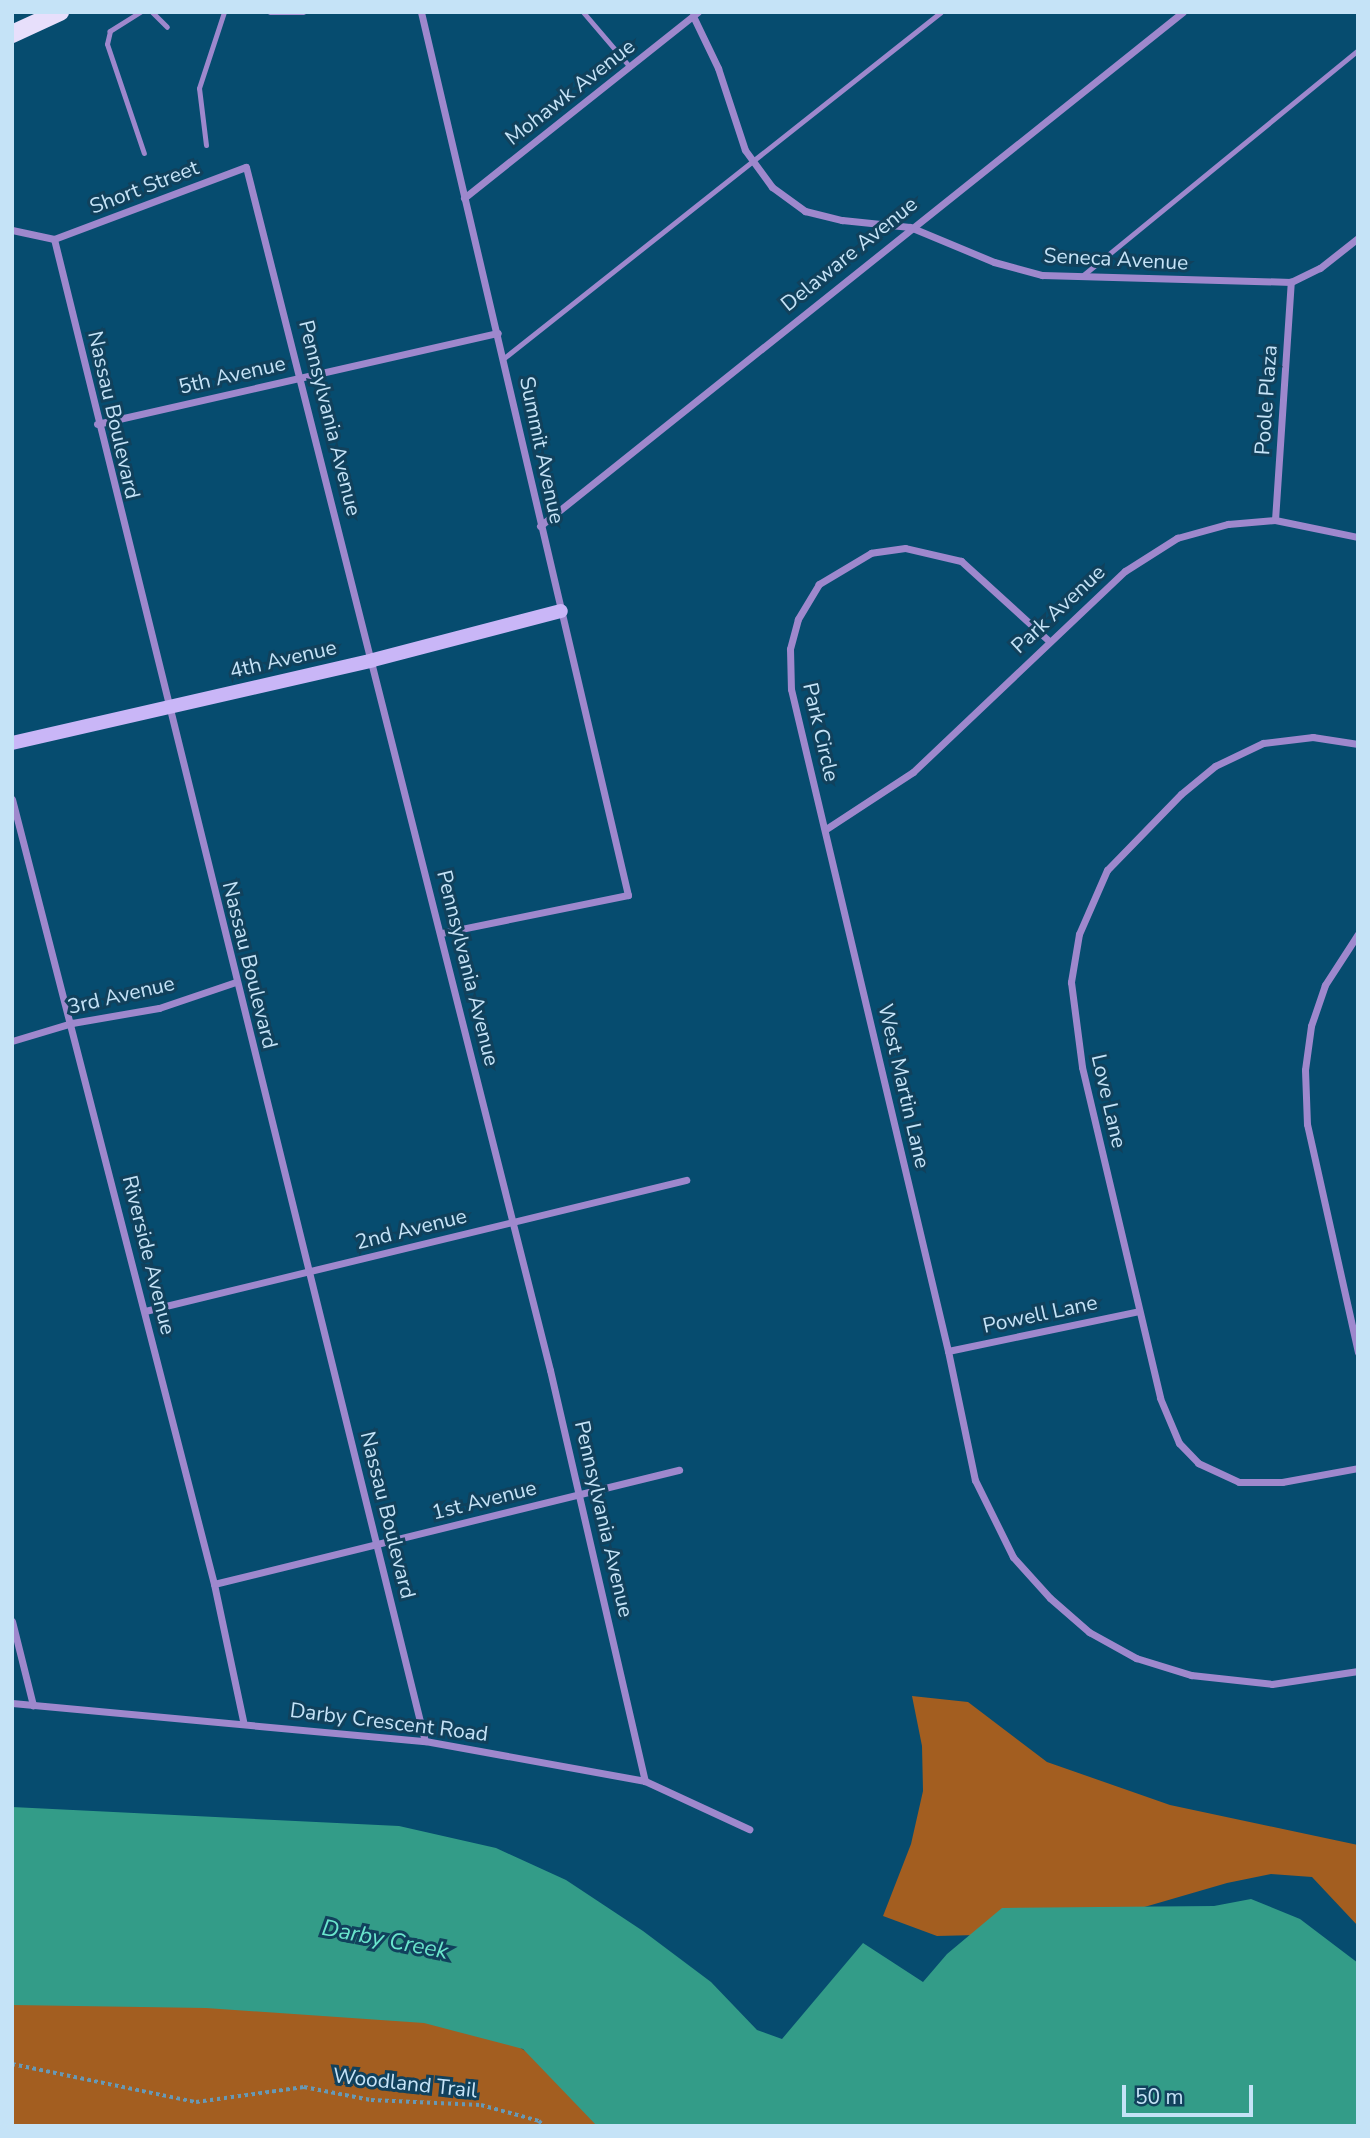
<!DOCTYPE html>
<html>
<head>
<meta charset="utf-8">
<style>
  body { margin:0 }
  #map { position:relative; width:1370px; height:2138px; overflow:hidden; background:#064c6f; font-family:"Nunito Sans",sans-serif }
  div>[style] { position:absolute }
  .green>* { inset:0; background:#a35e20 }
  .water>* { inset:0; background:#339c88 }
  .path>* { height:3.5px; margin-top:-1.75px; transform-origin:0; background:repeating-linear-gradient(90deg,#6899b5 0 3.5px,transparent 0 7px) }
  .lane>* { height:5px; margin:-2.5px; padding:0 2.5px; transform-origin:2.5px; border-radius:2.5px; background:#9e88cd }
  .street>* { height:7px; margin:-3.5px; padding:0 3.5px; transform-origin:3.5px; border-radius:3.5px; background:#9e88cd }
  .secondary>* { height:14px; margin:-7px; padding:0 7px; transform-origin:7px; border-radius:7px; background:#c9b6f7 }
  .primary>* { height:18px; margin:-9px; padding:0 9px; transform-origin:9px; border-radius:9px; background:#e7dffb }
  span { translate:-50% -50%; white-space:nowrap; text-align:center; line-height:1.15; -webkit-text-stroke:6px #11415c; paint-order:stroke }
  .street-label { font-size:21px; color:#c5e3f7 }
  .water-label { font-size:23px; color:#6ae6cd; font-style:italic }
  .frame { position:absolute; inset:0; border:14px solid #c5e3f7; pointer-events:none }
  .scale { position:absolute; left:1122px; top:2085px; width:131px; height:32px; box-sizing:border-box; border:4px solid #c5e3f7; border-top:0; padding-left:9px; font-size:21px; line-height:24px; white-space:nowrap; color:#c5e3f7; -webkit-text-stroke:5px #11415c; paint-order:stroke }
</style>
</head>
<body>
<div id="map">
  <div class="green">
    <i style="clip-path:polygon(912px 1696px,968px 1702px,1047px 1762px,1170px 1805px,1358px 1845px,1358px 1926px,1312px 1877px,1271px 1874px,1227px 1883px,1055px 1933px,937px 1936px,883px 1916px,911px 1844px,923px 1791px,922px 1746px)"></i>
    <i style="clip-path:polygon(12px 1980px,480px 2023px,647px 2126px,12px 2126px)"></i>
  </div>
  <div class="water">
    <i style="clip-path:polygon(12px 1807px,399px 1826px,496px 1848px,566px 1880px,643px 1931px,711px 1982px,757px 2030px,782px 2039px,863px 1943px,923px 1982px,947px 1954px,1002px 1908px,1214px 1906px,1251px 1899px,1300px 1919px,1358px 1963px,1358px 2126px,597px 2126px,523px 2049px,424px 2023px,206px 2008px,12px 2005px)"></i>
  </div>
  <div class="path">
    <i style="left:12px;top:2064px;width:188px;rotate:11.7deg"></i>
    <i style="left:196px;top:2102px;width:109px;rotate:-7.9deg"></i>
    <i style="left:304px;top:2087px;width:68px;rotate:11deg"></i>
    <i style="left:371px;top:2100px;width:110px;rotate:2.6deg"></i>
    <i style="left:481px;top:2105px;width:60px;rotate:15.4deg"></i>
    <i style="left:539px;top:2121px;width:7px;rotate:45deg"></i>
  </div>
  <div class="lane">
    <i style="left:140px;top:12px;width:36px;rotate:148deg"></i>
    <i style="left:110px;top:31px;width:13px;rotate:103deg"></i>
    <i style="left:107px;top:44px;width:115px;rotate:71.3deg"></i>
    <i style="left:152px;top:12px;width:21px;rotate:45deg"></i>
    <i style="left:270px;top:12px;width:33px"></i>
    <i style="left:583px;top:12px;width:72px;rotate:49.5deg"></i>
    <i style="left:206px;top:145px;width:57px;rotate:-97deg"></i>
    <i style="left:199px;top:88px;width:80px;rotate:-71.8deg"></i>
    <i style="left:1082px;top:276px;width:357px;rotate:-39.3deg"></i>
    <i style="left:504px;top:358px;width:557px;rotate:-38.37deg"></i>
  </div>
  <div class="street">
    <i style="left:421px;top:12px;width:907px;rotate:76.81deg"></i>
    <i style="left:628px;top:895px;width:191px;rotate:168.5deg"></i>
    <i style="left:693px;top:16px;width:58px;rotate:64.3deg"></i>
    <i style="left:718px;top:68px;width:86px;rotate:71.8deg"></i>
    <i style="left:745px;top:150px;width:46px;rotate:53.9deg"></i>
    <i style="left:772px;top:187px;width:41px;rotate:36deg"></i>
    <i style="left:805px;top:211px;width:38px;rotate:14deg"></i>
    <i style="left:842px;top:220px;width:68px;rotate:5.9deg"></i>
    <i style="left:910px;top:227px;width:91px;rotate:22.6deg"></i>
    <i style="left:994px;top:262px;width:50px;rotate:15.2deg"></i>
    <i style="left:1042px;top:275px;width:249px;rotate:1.6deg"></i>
    <i style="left:1291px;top:282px;width:32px;rotate:-26deg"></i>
    <i style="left:1320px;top:268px;width:48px;rotate:-38.3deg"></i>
    <i style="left:464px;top:198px;width:299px;rotate:-38.5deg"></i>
    <i style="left:12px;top:230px;width:43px;rotate:12.1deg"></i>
    <i style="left:54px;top:239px;width:1547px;rotate:76.13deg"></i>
    <i style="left:54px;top:239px;width:205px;rotate:-20.6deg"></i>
    <i style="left:246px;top:167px;width:1241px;rotate:75.82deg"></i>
    <i style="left:550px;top:1370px;width:422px;rotate:77deg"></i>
    <i style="left:97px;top:424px;width:411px;rotate:-12.8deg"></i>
    <i style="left:1275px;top:520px;width:239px;rotate:-86.2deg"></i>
    <i style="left:540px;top:526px;width:823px;rotate:-38.64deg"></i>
    <i style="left:1049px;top:641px;width:119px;rotate:-137.7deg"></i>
    <i style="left:961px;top:561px;width:57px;rotate:-166.9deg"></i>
    <i style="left:905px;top:548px;width:34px;rotate:172deg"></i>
    <i style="left:871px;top:553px;width:61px;rotate:149.2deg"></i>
    <i style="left:819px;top:584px;width:41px;rotate:121deg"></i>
    <i style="left:798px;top:619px;width:31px;rotate:105deg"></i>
    <i style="left:790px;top:649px;width:40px;rotate:88.6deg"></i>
    <i style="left:791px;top:689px;width:680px;rotate:76.66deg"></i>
    <i style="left:948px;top:1351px;width:132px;rotate:78.2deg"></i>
    <i style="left:975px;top:1480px;width:86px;rotate:63.7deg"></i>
    <i style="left:1013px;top:1557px;width:55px;rotate:47.9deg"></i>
    <i style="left:1050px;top:1598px;width:52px;rotate:41.1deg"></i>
    <i style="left:1089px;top:1632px;width:54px;rotate:29deg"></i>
    <i style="left:1136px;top:1658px;width:58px;rotate:17.2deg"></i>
    <i style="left:1191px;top:1675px;width:81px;rotate:6.3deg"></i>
    <i style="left:1272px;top:1684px;width:87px;rotate:-8.6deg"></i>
    <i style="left:1358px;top:744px;width:46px;rotate:-171.2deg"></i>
    <i style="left:1313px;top:737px;width:50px;rotate:173.2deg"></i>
    <i style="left:1263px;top:743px;width:53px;rotate:154.4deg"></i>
    <i style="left:1215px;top:766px;width:44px;rotate:140.5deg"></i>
    <i style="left:1181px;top:794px;width:106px;rotate:134.2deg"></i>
    <i style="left:1107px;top:870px;width:70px;rotate:113.6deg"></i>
    <i style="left:1079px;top:934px;width:49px;rotate:99.5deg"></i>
    <i style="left:1071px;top:982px;width:86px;rotate:82.6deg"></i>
    <i style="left:1082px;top:1067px;width:340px;rotate:76.7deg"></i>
    <i style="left:1160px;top:1398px;width:49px;rotate:67.1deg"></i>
    <i style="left:1179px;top:1443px;width:28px;rotate:46deg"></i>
    <i style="left:1198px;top:1463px;width:45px;rotate:24.9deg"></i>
    <i style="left:1239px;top:1482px;width:43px"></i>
    <i style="left:1282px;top:1482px;width:77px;rotate:-10.4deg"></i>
    <i style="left:12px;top:799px;width:811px;rotate:75.57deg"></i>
    <i style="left:214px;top:1584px;width:140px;rotate:78deg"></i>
    <i style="left:826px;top:829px;width:104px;rotate:-33.2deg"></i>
    <i style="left:913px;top:772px;width:292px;rotate:-43.5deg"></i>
    <i style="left:1125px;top:571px;width:62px;rotate:-32.4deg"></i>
    <i style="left:1177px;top:538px;width:53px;rotate:-15.4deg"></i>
    <i style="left:1228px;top:524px;width:47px;rotate:-4.9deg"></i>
    <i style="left:1275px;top:520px;width:85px;rotate:11.6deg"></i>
    <i style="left:1358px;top:934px;width:61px;rotate:122.9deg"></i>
    <i style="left:1325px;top:985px;width:43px;rotate:108.9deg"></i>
    <i style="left:1311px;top:1026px;width:44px;rotate:97.8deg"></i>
    <i style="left:1305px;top:1070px;width:54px;rotate:87.9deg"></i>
    <i style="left:1307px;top:1124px;width:234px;rotate:77.4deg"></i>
    <i style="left:12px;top:1041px;width:63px;rotate:-16.7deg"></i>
    <i style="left:72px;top:1023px;width:88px;rotate:-9.8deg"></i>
    <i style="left:159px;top:1008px;width:81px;rotate:-18.7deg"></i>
    <i style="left:145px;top:1311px;width:557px;rotate:-13.61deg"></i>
    <i style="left:948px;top:1351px;width:195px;rotate:-11.8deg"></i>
    <i style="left:214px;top:1584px;width:479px;rotate:-13.8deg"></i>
    <i style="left:12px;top:1621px;width:87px;rotate:76deg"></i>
    <i style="left:12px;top:1703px;width:415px;rotate:5.3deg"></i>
    <i style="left:425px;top:1741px;width:224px;rotate:10.3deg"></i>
    <i style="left:645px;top:1781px;width:115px;rotate:24.8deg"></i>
  </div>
  <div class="secondary">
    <i style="left:12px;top:743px;width:370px;rotate:-12.9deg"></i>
    <i style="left:373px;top:660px;width:194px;rotate:-14.6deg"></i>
  </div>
  <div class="primary">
    <i style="left:12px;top:34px;width:53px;rotate:-24.6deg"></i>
  </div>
  <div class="street-label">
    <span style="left:570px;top:92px;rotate:-38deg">Mohawk Avenue</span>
    <span style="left:144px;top:187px;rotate:-21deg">Short Street</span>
    <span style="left:849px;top:254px;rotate:-39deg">Delaware Avenue</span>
    <span style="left:1116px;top:259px;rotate:3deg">Seneca Avenue</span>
    <span style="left:232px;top:375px;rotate:-13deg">5th Avenue</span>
    <span style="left:1266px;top:400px;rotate:-86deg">Poole Plaza</span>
    <span style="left:114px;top:415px;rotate:77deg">Nassau Boulevard</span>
    <span style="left:330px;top:418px;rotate:76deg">Pennsylvania Avenue</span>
    <span style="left:542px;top:450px;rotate:78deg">Summit Avenue</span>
    <span style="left:1058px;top:609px;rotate:-43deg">Park Avenue</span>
    <span style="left:283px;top:659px;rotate:-13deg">4th Avenue</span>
    <span style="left:821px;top:732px;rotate:77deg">Park Circle</span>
    <span style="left:250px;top:965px;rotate:76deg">Nassau Boulevard</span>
    <span style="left:468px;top:968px;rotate:76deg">Pennsylvania Avenue</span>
    <span style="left:121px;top:995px;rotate:-13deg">3rd Avenue</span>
    <span style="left:904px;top:1086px;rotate:77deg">West Martin Lane</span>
    <span style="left:1109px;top:1101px;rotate:77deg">Love Lane</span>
    <span style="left:411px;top:1229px;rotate:-14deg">2nd Avenue</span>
    <span style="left:149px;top:1255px;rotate:76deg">Riverside Avenue</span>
    <span style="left:1040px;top:1314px;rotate:-12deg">Powell Lane</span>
    <span style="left:484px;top:1500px;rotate:-14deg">1st Avenue</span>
    <span style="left:388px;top:1515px;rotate:76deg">Nassau Boulevard</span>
    <span style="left:604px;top:1519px;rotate:77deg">Pennsylvania Avenue</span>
    <span style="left:389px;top:1722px;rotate:7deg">Darby Crescent Road</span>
    <span style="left:405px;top:2083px;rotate:6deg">Woodland Trail</span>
  </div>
  <div class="water-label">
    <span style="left:385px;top:1940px;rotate:11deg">Darby Creek</span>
  </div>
  <div class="frame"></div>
  <div class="scale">50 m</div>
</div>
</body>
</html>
